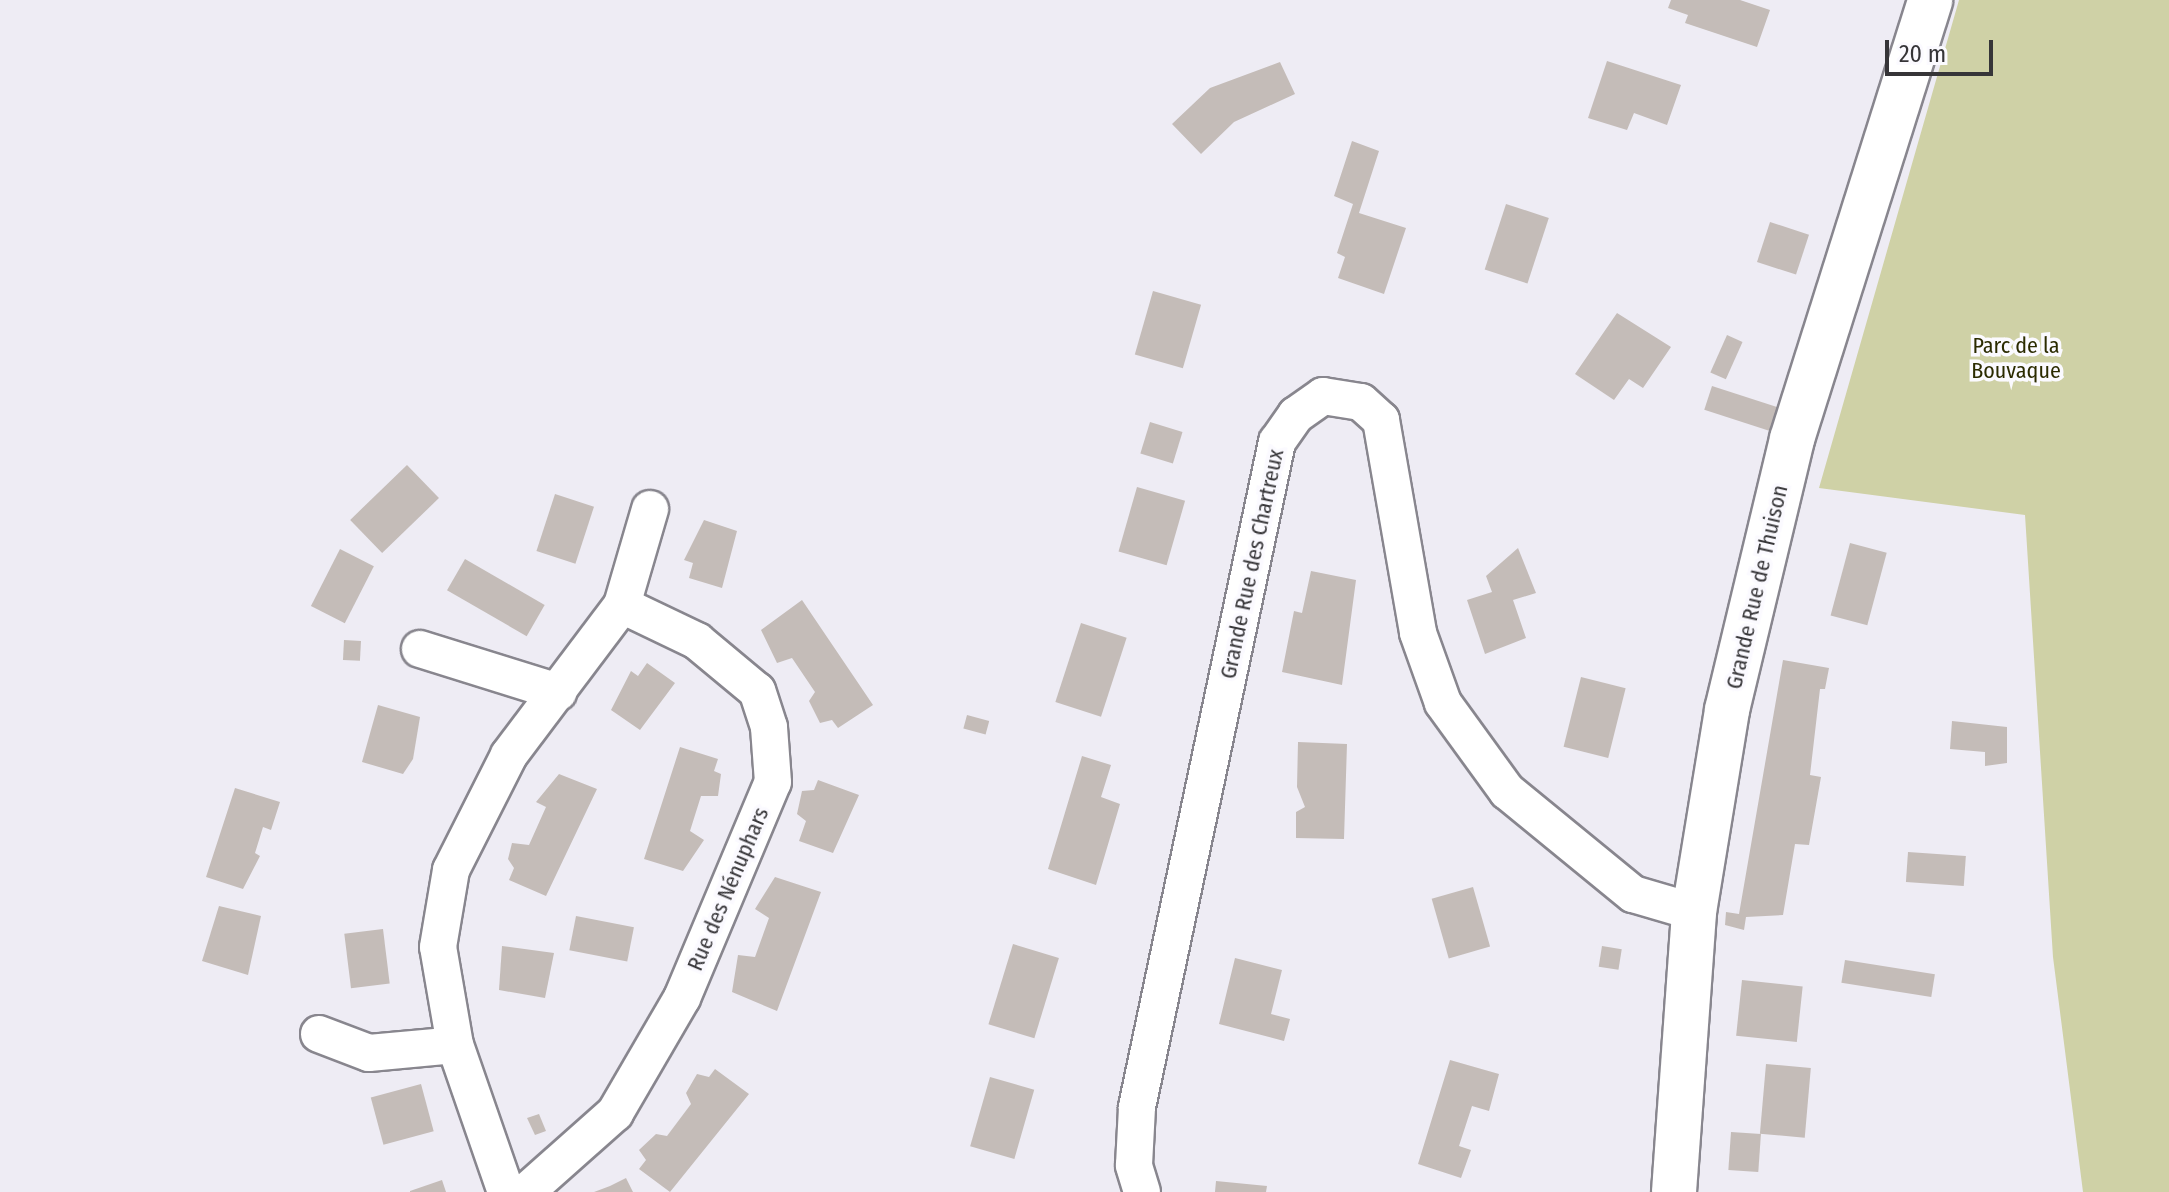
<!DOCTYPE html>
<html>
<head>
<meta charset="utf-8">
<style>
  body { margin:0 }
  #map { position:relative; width:2169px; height:1192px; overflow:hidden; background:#eeecf4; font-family:"Fira Sans Condensed",sans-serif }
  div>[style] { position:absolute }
  .green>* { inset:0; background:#cfd1a6 }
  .building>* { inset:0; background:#c4bcb8; transform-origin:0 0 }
  .roads { filter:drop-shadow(2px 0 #88868e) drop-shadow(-2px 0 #88868e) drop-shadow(0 2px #88868e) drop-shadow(0 -2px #88868e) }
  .minor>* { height:36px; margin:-18px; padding:0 18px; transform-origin:18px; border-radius:18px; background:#fff }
  .tertiary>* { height:44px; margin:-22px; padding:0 22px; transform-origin:22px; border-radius:22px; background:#fff }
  span { translate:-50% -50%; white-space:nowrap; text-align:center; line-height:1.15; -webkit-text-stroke:7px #fbfaff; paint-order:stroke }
  .park-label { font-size:22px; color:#2b2b00 }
  .street-label { font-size:22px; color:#363538 }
  .scale { position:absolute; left:1885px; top:40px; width:108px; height:36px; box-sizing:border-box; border:4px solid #363538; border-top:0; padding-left:10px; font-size:24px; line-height:28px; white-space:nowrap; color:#363538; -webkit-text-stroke:6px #fbfaff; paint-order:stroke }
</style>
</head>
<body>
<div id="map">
  <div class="green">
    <i style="clip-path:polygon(1959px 0,2169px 0,2169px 1192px,2083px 1192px,2053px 957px,2025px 515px,1819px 488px)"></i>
  </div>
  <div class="building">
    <i style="clip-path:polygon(1671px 0,1740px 0,1770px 10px,1757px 47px,1685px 23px,1688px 15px,1668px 8px)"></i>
    <i style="clip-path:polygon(1607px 61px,1681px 85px,1667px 125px,1634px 113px,1627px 130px,1588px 118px)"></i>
    <i style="clip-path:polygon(1280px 62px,1295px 94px,1234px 122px,1201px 154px,1172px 124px,1210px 88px)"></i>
    <i style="clip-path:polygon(1352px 141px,1379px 151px,1359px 213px,1406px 228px,1384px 294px,1338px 278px,1345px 257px,1337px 253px,1353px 204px,1334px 196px)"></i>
    <i style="left:1506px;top:204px;width:45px;height:69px;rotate:18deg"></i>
    <i style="left:1770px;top:222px;width:41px;height:42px;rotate:18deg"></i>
    <i style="left:1153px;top:291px;width:50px;height:66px;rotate:16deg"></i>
    <i style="clip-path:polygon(1617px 313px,1671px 347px,1643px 388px,1629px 379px,1614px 400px,1575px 374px)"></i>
    <i style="left:1727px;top:335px;width:17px;height:41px;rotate:24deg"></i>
    <i style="left:1712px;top:386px;width:73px;height:25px;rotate:18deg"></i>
    <i style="left:1150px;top:422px;width:34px;height:33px;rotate:17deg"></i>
    <i style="left:407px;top:465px;width:46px;height:79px;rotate:46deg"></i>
    <i style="left:1137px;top:487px;width:50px;height:67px;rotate:16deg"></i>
    <i style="left:555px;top:494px;width:41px;height:60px;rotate:18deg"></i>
    <i style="clip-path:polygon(704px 520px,737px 531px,722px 588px,689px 578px,693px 563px,684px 560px)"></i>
    <i style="left:1850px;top:543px;width:38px;height:75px;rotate:15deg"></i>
    <i style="clip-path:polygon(1518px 548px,1536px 593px,1513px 600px,1526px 638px,1485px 654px,1467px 600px,1492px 592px,1486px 576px)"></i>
    <i style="left:340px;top:549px;width:38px;height:64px;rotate:27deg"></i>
    <i style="left:465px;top:559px;width:92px;height:36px;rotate:30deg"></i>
    <i style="clip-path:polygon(1311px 571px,1356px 580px,1342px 685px,1282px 672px,1294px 611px,1302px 613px)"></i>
    <i style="clip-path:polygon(802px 600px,873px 705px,838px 728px,832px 720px,820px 723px,809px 701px,815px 692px,792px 658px,777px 663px,761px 630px)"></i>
    <i style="left:1081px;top:623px;width:48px;height:83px;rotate:18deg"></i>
    <i style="left:344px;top:640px;width:17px;height:20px;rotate:3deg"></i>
    <i style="clip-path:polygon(1783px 660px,1829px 668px,1825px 689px,1820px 689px,1810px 775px,1821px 777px,1809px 845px,1795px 844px,1783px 915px,1746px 917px,1744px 930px,1725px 925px,1726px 912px,1739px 914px)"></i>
    <i style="clip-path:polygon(647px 663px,675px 683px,640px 730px,611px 710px,631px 671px,638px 676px)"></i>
    <i style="left:1581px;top:677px;width:46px;height:72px;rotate:14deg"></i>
    <i style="clip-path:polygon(378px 705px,420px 717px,413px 759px,403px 774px,362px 762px)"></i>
    <i style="left:967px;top:715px;width:23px;height:14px;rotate:15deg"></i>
    <i style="clip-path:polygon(1952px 721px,2007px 727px,2007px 763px,1985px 766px,1985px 752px,1950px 749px)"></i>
    <i style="clip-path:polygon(1298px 742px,1347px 744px,1344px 839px,1296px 838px,1296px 812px,1305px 807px,1297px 787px)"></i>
    <i style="clip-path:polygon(680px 747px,718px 759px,714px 771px,721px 774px,718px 796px,701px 796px,690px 831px,704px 840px,683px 871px,644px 859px)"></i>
    <i style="clip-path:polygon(1082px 756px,1111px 765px,1101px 797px,1120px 804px,1096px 885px,1048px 869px)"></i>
    <i style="clip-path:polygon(559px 774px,597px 789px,546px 896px,509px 880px,514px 868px,508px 859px,512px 843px,529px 845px,546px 807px,536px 802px)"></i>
    <i style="clip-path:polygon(818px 780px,859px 795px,833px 853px,799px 841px,806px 821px,797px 814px,802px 791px,814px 790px)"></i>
    <i style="clip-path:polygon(235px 788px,280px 802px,271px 830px,263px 827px,255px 853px,260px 856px,243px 889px,206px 877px)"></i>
    <i style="left:1908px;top:852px;width:58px;height:30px;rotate:4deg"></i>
    <i style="clip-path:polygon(775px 877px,821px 892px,777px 1011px,732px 992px,738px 955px,755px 957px,769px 918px,755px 909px)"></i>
    <i style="left:1473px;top:887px;width:62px;height:43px;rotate:74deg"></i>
    <i style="clip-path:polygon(219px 906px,261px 916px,248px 975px,202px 961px)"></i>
    <i style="left:576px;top:916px;width:59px;height:35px;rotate:11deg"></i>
    <i style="left:383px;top:929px;width:55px;height:39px;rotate:83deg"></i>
    <i style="left:1013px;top:944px;width:48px;height:84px;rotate:17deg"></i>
    <i style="clip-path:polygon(502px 946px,554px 953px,545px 998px,499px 990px)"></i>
    <i style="left:1602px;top:946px;width:20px;height:21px;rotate:9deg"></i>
    <i style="clip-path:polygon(1235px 958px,1282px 970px,1271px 1014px,1290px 1019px,1284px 1041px,1219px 1024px)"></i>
    <i style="left:1845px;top:960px;width:91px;height:23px;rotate:9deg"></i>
    <i style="left:1742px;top:980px;width:61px;height:56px;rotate:6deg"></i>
    <i style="clip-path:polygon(1450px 1060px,1499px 1074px,1489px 1111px,1472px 1106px,1459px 1146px,1471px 1150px,1461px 1178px,1418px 1164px)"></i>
    <i style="left:1766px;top:1064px;width:45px;height:70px;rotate:5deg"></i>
    <i style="clip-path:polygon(715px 1069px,749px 1094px,670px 1192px,639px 1169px,646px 1160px,639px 1150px,656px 1134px,667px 1136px,691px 1104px,686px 1093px,697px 1074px,709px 1077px)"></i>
    <i style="left:990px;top:1077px;width:46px;height:72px;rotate:16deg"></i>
    <i style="left:421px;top:1084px;width:49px;height:52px;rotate:75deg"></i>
    <i style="clip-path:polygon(539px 1114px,546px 1131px,535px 1135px,527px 1118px)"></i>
    <i style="left:1731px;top:1132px;width:30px;height:38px;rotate:4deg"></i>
    <i style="clip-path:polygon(626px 1178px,633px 1192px,594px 1192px,610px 1186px)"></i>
    <i style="clip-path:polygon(442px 1180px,446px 1192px,410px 1192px,410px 1191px)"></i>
    <i style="clip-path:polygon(1216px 1181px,1267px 1186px,1266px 1192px,1215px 1192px)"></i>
  </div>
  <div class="roads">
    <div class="minor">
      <i style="left:420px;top:649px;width:145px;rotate:17.3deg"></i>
      <i style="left:319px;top:1034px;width:53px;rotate:20.8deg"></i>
      <i style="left:369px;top:1053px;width:86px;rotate:-5.3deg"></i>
      <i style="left:506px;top:1192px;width:156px;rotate:-109.1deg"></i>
      <i style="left:455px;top:1045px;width:99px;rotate:-99.8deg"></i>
      <i style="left:438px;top:947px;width:78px;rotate:-80.4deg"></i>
      <i style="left:451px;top:870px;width:129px;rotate:-63.2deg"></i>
      <i style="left:509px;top:755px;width:188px;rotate:-53deg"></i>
      <i style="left:622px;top:605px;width:100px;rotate:-73.7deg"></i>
      <i style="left:526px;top:1192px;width:119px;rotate:-41.6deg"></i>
      <i style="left:615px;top:1113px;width:133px;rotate:-59.8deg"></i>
      <i style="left:682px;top:998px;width:234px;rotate:-67.2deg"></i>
      <i style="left:773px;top:782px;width:55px;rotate:-94.2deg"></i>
      <i style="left:769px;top:727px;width:38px;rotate:-108deg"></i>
      <i style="left:757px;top:691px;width:78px;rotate:-140.2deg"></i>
      <i style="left:697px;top:641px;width:83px;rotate:-154.4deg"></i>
      <i style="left:1142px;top:1192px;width:28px;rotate:-107deg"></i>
      <i style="left:1134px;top:1165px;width:58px;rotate:-87deg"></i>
      <i style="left:1137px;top:1107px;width:680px;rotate:-78.11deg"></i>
      <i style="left:1277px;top:442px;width:33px;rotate:-55deg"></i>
      <i style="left:1296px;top:415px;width:33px;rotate:-35deg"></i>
      <i style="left:1323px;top:396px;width:38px;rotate:9deg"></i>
      <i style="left:1361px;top:402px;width:27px;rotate:42deg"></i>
      <i style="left:1381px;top:420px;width:216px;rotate:80.1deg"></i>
      <i style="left:1418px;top:633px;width:74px;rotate:70.3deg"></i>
      <i style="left:1443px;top:703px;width:109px;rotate:54deg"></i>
      <i style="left:1507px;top:791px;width:163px;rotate:39.3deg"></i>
      <i style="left:1633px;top:894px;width:64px;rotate:16.4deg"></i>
    </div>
    <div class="tertiary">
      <i style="left:1674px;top:1192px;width:281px;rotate:-85.9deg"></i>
      <i style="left:1694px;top:912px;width:205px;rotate:-80.7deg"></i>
      <i style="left:1727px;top:710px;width:279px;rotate:-76.5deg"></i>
      <i style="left:1792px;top:439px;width:460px;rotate:-72.5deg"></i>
    </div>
  </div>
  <div class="park-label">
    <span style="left:2016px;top:358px">Parc de la<br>Bouvaque</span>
  </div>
  <div class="street-label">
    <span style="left:1252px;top:564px;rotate:-78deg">Grande Rue des Chartreux</span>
    <span style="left:1757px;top:587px;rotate:-77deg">Grande Rue de Thuison</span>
    <span style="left:728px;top:889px;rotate:-67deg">Rue des Nénuphars</span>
  </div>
  <div class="scale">20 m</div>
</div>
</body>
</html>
